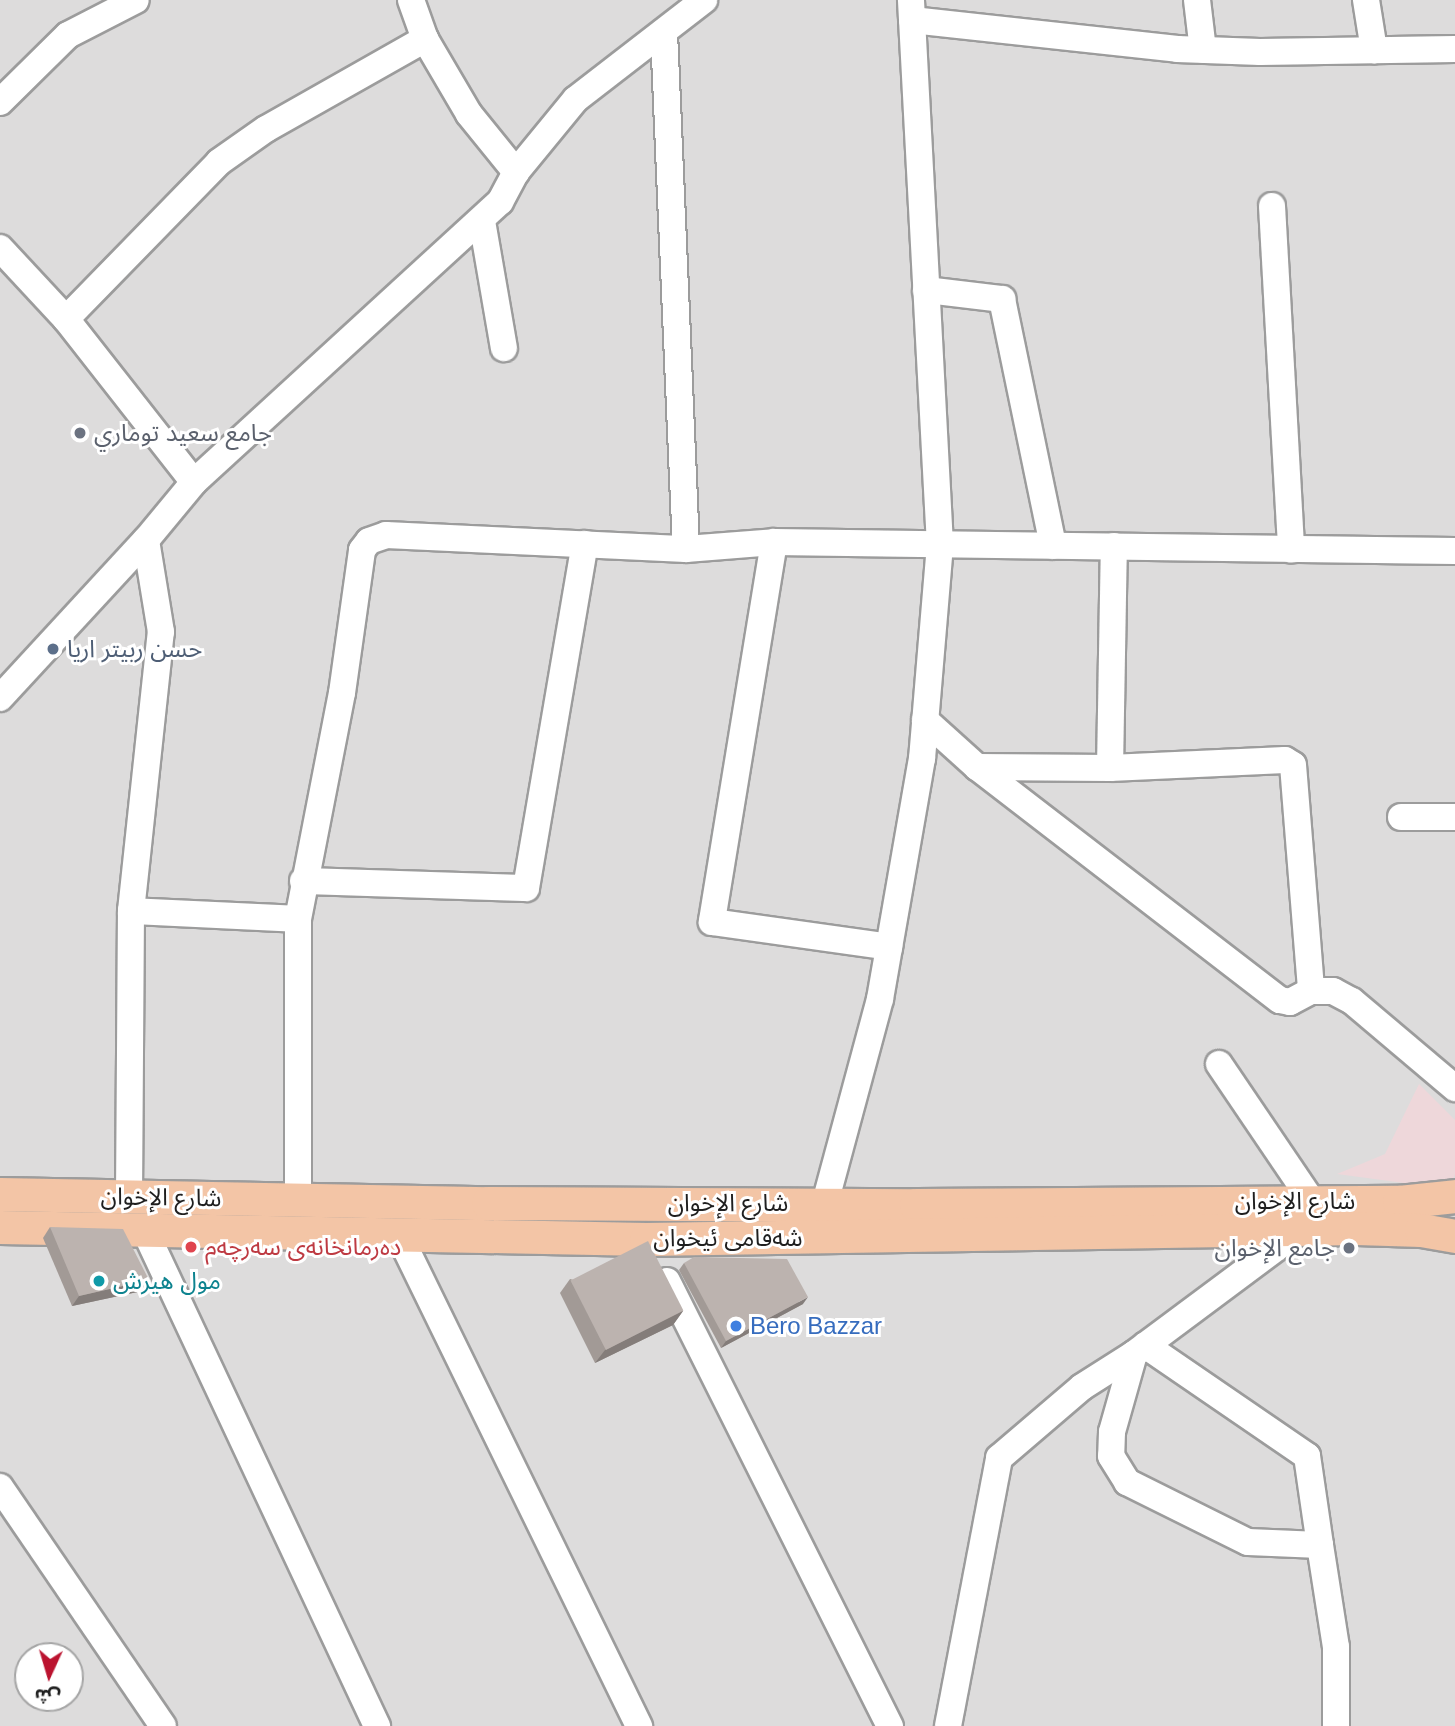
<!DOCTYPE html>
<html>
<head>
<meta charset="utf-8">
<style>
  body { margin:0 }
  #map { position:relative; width:1455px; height:1726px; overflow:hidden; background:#efeae6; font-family:Helvetica,"Noto Sans Arabic",sans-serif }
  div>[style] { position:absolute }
  .residential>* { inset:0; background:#dddcdc }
  .commercial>* { inset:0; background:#eed7da }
  .roads { filter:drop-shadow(2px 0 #9c9c9c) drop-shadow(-2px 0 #9c9c9c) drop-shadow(0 2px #9c9c9c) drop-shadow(0 -2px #9c9c9c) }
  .minor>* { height:26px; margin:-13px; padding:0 13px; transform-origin:13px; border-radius:13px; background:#fff }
  .major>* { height:33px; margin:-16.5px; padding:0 16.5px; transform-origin:16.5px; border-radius:16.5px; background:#f3c5a6 }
  .wall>* { inset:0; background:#a29a96 }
  .shaded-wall>* { inset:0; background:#847d7a }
  .building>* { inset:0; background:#bcb3af; transform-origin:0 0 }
  .dots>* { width:19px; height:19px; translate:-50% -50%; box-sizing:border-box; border:4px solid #fff; border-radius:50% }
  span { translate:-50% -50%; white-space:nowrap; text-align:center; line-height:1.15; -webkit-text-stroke:6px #fff; paint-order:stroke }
  .worship-label { font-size:24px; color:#5b616d }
  .left { translate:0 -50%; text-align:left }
  .right { translate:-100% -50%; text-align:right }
  .service-label { font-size:24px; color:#4e5e75 }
  .street-label { font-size:24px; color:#1f1f1f }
  .health-label { font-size:24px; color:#be3a42 }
  .culture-label { font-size:24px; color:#0d838f }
  .shop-label { font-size:24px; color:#366cbe }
  .north { position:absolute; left:14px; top:1642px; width:70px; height:70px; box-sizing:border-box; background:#fff; border:2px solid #a5a5a5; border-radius:50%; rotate:184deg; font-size:19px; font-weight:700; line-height:28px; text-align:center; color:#1f1f1f }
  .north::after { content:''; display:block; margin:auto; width:24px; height:32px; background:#bb132f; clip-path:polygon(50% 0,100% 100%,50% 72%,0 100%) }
</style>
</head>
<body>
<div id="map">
  <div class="residential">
    <i style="clip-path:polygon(evenodd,0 0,1455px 0,1455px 1726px,0 1726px,0 0,28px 1656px,70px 1656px,70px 1698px,28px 1698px,28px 1656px)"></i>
  </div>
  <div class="commercial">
    <i style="clip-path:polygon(1419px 1084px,1455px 1120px,1455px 1174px,1449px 1189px,1337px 1174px,1385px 1154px)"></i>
  </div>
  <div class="roads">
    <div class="minor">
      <i style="left:411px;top:0;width:41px;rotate:70.3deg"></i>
      <i style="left:425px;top:39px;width:87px;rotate:59.6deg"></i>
      <i style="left:469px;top:114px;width:75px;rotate:51deg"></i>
      <i style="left:1197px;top:0;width:50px;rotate:83.2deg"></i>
      <i style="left:1366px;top:0;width:51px;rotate:80.9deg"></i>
      <i style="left:912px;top:20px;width:267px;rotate:6.2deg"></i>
      <i style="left:1177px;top:49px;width:83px;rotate:2.1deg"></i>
      <i style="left:1260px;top:52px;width:195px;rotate:-0.9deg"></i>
      <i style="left:664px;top:32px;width:517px;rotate:87.56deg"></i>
      <i style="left:0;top:102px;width:95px;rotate:-44.6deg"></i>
      <i style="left:68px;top:35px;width:76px;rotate:-27.2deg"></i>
      <i style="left:1272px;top:206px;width:344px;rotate:86.8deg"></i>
      <i style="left:482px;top:221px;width:129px;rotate:80.2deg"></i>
      <i style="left:0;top:248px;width:97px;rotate:47.1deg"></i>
      <i style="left:66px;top:319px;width:207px;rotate:51.9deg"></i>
      <i style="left:926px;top:290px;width:77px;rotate:6.8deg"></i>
      <i style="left:1002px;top:299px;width:252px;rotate:78.3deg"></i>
      <i style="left:66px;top:319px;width:219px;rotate:-45.7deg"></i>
      <i style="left:219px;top:162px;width:57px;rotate:-35.1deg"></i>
      <i style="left:266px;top:129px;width:183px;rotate:-29.5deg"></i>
      <i style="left:774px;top:542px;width:385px;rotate:99.3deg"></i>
      <i style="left:712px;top:922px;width:179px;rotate:8deg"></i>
      <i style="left:0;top:698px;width:215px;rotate:-47.3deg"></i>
      <i style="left:146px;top:540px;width:75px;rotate:-50.4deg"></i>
      <i style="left:194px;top:482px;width:415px;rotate:-42.5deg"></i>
      <i style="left:500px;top:202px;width:34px;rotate:-62deg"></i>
      <i style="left:516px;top:172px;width:94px;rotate:-50.6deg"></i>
      <i style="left:576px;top:99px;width:162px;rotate:-37.7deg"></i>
      <i style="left:925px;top:720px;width:70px;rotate:42.1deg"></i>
      <i style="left:977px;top:767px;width:382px;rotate:37.6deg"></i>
      <i style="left:1280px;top:1000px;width:10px;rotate:11deg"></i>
      <i style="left:1290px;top:1002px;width:24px;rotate:-28deg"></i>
      <i style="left:1311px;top:991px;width:22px"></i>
      <i style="left:1333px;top:991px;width:21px;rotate:28deg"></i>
      <i style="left:1352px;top:1001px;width:135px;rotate:40.2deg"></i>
      <i style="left:977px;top:767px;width:133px;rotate:0.4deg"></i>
      <i style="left:1110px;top:768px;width:175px;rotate:-2.6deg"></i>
      <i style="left:1285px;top:760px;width:9px;rotate:32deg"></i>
      <i style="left:1293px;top:765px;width:227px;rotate:85.4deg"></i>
      <i style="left:1110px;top:768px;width:222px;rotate:-89deg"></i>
      <i style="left:1401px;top:817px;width:54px"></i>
      <i style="left:303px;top:881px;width:223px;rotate:1.8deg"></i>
      <i style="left:526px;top:888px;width:349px;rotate:-80.3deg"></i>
      <i style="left:131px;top:911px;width:167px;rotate:2.7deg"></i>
      <i style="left:1219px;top:1064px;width:164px;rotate:55.9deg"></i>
      <i style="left:129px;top:1196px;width:285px;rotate:-89.6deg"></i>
      <i style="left:131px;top:911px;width:281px;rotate:-83.9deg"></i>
      <i style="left:161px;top:632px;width:93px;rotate:-99.3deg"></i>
      <i style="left:298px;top:1200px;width:281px;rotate:-90deg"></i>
      <i style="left:298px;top:919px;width:230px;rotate:-79deg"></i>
      <i style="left:342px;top:693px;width:144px;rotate:-82deg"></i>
      <i style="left:362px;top:550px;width:11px;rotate:-52deg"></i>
      <i style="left:369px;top:541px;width:18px;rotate:-19deg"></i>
      <i style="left:386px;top:535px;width:300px;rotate:2.7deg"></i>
      <i style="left:686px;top:549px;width:88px;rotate:-4.5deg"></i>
      <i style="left:774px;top:542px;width:681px;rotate:0.76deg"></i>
      <i style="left:825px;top:1203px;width:211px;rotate:-74.9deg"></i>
      <i style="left:880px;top:999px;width:244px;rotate:-80.1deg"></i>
      <i style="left:922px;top:759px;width:215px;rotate:-85.2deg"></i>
      <i style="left:940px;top:545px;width:546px;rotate:-93.05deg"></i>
      <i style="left:145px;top:1231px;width:547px;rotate:64.89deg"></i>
      <i style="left:399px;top:1235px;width:547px;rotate:63.95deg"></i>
      <i style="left:667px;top:1281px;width:498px;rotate:63.4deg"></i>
      <i style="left:1134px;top:1354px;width:81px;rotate:105.8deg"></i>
      <i style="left:1112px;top:1432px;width:24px;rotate:92deg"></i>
      <i style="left:1111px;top:1456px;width:31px;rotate:58deg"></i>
      <i style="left:1127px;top:1482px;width:135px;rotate:26.4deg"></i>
      <i style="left:1248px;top:1542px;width:72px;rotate:2.4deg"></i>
      <i style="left:1320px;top:1545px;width:90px;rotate:-98.3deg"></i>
      <i style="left:1307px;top:1456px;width:196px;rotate:-145.6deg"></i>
      <i style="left:0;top:1487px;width:289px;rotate:55.7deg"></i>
      <i style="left:1320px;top:1545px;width:103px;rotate:81.1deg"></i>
      <i style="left:1336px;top:1647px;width:79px;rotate:90deg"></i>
      <i style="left:948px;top:1726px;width:273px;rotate:-79.2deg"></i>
      <i style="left:999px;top:1458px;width:109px;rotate:-40.5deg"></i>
      <i style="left:1082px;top:1387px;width:62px;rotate:-32.4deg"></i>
      <i style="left:1134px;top:1354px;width:209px;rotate:-36.7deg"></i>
    </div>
    <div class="major">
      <i style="left:0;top:1194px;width:488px;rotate:1.1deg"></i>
      <i style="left:488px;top:1203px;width:428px;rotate:0.3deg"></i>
      <i style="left:916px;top:1205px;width:483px;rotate:-0.4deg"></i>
      <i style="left:1399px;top:1202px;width:56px;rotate:-6.1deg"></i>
      <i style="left:0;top:1227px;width:646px;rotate:1.06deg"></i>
      <i style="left:646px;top:1239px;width:710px;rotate:-0.89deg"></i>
      <i style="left:1356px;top:1228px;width:65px;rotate:1.8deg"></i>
      <i style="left:1421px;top:1230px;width:35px;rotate:10deg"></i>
    </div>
  </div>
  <div class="wall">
    <i style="clip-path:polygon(50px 1227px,149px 1280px,142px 1291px,72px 1306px,43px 1238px)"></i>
    <i style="clip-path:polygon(684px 1263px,803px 1304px,721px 1348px,679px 1270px)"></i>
    <i style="clip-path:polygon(570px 1279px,683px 1311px,673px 1325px,595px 1363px,560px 1293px)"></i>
  </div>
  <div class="shaded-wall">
    <i style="clip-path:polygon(149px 1280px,142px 1291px,72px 1306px,79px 1296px)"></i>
    <i style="clip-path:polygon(808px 1297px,803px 1304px,721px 1348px,726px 1341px)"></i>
    <i style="clip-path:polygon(683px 1311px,673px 1325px,595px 1363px,605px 1350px)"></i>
  </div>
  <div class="building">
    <i style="clip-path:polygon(50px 1227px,123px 1229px,149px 1280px,79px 1296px)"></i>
    <i style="left:648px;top:1241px;width:78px;height:87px;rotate:63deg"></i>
    <i style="clip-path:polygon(694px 1257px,787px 1259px,808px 1297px,726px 1341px,684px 1263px)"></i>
  </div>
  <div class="dots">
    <i style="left:80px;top:433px;background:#6b7280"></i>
    <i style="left:53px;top:649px;background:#5c6f8a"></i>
    <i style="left:191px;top:1247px;background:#e0444e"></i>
    <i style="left:1349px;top:1248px;background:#6b7280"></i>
    <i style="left:99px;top:1281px;background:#0f9aa8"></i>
    <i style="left:736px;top:1326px;background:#3f7fe0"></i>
  </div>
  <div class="worship-label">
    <span class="left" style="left:94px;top:433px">جامع سعيد توماري</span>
    <span class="right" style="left:1335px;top:1248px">جامع الإخوان</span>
  </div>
  <div class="service-label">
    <span class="left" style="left:67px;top:649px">حسن ربيتر اريا</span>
  </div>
  <div class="street-label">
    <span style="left:161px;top:1197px;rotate:1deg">شارع الإخوان</span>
    <span style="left:1295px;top:1201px">شارع الإخوان</span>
    <span style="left:728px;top:1203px">شارع الإخوان</span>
    <span style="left:728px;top:1238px">شەقامی ئیخوان</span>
  </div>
  <div class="health-label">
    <span class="left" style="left:205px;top:1247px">دەرمانخانەی سەرچەم</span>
  </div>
  <div class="culture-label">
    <span class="left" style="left:113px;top:1281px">مول هيرش</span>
  </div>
  <div class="shop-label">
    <span class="left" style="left:750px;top:1326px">Bero Bazzar</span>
  </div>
  <div class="north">ش</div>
</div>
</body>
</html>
